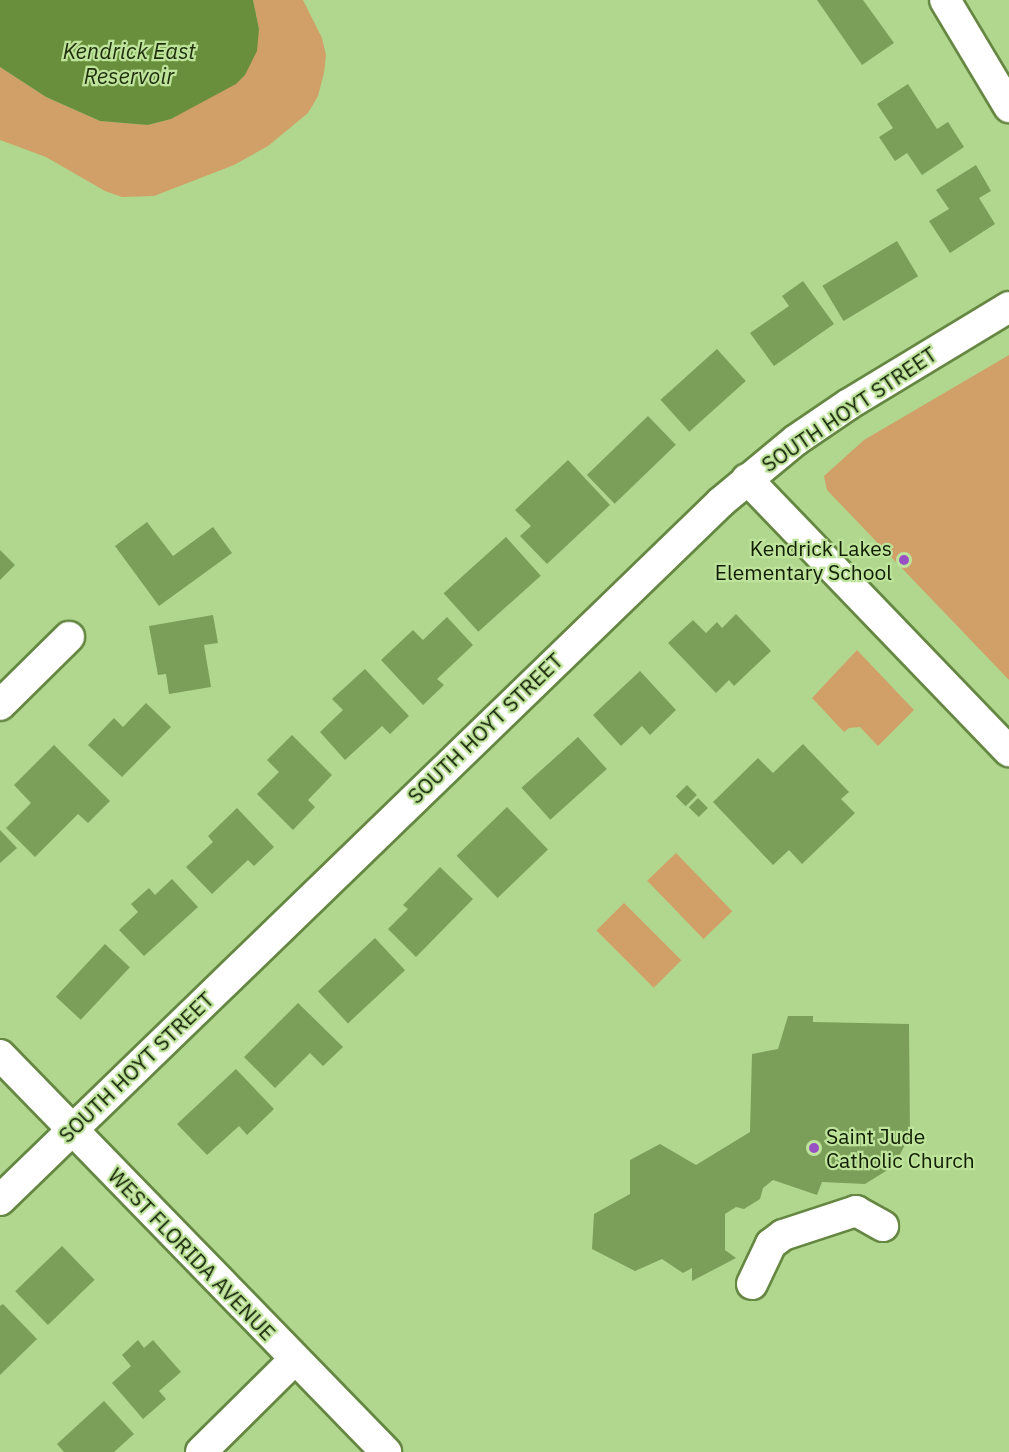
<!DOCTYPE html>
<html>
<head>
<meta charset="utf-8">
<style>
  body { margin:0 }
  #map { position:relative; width:1009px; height:1452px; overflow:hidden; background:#b1d68e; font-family:"IBM Plex Sans",sans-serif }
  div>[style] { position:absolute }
  .green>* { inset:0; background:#d0a068; transform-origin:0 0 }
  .water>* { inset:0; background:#698f3d }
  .building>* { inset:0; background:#7b9e58; transform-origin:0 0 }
  .roads { filter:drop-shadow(2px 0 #658742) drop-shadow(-2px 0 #658742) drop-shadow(0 2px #658742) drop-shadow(0 -2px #658742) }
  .minor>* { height:30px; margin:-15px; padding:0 15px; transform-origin:15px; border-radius:15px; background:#fff }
  .dots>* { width:16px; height:16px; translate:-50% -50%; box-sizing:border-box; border:3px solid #bee39a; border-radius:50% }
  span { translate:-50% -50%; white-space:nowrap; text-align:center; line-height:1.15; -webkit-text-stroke:4.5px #bee39a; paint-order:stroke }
  .street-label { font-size:21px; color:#101d02 }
  .poi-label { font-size:21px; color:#101d02 }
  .right { translate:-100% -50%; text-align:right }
  .left { translate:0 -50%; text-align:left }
  .water-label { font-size:22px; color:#1f2f0d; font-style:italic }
</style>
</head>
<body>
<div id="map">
  <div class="green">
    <i style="clip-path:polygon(253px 0,303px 0,322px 38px,326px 55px,324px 73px,318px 96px,308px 113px,268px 146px,234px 165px,154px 196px,122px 197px,105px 191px,46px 157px,0 140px,0 67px,46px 97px,100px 121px,148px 125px,171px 119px,198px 103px,259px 29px)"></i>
    <i style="clip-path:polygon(1009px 355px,1009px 680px,827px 490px,824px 476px,864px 440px)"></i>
    <i style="clip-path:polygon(857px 650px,914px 710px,878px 746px,860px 727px,849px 728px,844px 732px,812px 698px)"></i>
    <i style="left:676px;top:853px;width:81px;height:40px;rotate:46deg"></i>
    <i style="left:624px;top:903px;width:81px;height:39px;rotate:45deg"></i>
  </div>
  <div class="water">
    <i style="clip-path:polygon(0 0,253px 0,259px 29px,257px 51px,245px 75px,236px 84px,171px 119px,148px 125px,100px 121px,46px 97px,0 67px)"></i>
  </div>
  <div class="building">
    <i style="clip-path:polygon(817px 0,863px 0,894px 43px,862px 65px)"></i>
    <i style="clip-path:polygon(908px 84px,937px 129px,948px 122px,964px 147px,922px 175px,907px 153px,895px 161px,879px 137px,893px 128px,877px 104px)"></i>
    <i style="clip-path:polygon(976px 165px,991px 191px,979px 198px,995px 224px,950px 253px,929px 221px,949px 209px,936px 190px)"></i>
    <i style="left:897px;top:241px;width:41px;height:87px;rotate:59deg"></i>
    <i style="clip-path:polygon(803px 281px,834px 324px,774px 366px,750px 333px,789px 306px,782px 296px)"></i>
    <i style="left:717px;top:349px;width:43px;height:76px;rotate:48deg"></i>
    <i style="left:648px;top:416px;width:40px;height:85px;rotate:46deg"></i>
    <i style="clip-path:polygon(568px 460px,610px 505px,547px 564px,520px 536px,531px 526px,515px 510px)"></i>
    <i style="clip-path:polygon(147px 522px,173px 556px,213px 527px,232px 553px,159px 606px,115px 546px)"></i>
    <i style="left:506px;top:537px;width:52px;height:84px;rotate:48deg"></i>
    <i style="clip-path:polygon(0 550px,15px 565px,0 580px)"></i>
    <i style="clip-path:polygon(736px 614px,771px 651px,734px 686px,729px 680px,716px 693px,668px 643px,693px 620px,706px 633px,717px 622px,722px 628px)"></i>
    <i style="clip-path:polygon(213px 615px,218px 643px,204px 645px,211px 687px,169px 694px,166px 674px,158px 675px,149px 626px)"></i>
    <i style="clip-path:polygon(447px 617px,473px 645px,437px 679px,444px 685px,423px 705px,381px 660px,413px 630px,423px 640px)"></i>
    <i style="clip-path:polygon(365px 669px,409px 716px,390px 734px,382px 726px,345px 760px,320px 732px,343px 710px,332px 699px)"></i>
    <i style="clip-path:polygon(640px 671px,676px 710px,650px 735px,642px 726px,621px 746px,593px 715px)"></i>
    <i style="clip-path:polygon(146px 703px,171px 727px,122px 777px,88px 745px,114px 718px,123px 727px)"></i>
    <i style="clip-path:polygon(292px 735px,332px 775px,308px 800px,315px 807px,293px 830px,257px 794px,279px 772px,267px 760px)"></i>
    <i style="left:578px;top:737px;width:43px;height:76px;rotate:48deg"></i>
    <i style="clip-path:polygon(803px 744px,849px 792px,841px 799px,855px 813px,802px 864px,789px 850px,773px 865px,713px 802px,758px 758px,773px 773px)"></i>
    <i style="clip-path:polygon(54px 745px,110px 801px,88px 823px,78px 814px,35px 857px,6px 828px,31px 803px,14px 785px)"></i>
    <i style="left:687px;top:785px;width:14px;height:16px;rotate:45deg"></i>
    <i style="left:698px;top:798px;width:14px;height:13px;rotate:45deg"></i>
    <i style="left:507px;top:807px;width:59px;height:70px;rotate:46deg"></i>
    <i style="clip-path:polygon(237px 808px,274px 847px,254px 866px,248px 860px,212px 894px,186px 867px,213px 842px,208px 836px)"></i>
    <i style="clip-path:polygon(0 830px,17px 848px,0 863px)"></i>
    <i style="clip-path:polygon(440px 867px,473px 899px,416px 957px,388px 929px,408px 909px,403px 905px)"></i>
    <i style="clip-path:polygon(172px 879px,198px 907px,144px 956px,119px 930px,138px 912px,131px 904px,149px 888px,155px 895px)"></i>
    <i style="left:375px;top:938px;width:44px;height:78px;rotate:47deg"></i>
    <i style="left:105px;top:944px;width:34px;height:72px;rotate:43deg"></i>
    <i style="clip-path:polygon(298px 1003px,343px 1047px,323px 1066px,310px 1053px,275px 1088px,244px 1057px)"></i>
    <i style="clip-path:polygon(788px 1016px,813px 1016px,813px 1022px,909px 1024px,910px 1135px,894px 1166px,865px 1184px,822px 1182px,817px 1195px,773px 1180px,763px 1188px,760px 1199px,744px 1209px,736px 1207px,725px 1214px,725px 1250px,736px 1258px,692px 1281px,692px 1268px,683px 1273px,662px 1259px,635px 1271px,592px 1249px,594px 1214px,630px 1194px,630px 1160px,660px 1144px,696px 1165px,750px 1132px,752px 1054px,778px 1049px)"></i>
    <i style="clip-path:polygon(236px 1069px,274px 1109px,247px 1135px,239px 1126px,207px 1155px,177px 1124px)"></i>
    <i style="left:62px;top:1246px;width:47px;height:65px;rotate:46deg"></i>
    <i style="clip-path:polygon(3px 1304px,37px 1339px,0 1375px,0 1306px)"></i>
    <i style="clip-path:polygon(138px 1340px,144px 1348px,153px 1340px,181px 1372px,159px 1391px,166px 1399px,143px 1419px,112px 1383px,131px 1366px,122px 1355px)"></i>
    <i style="clip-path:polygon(104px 1401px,134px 1434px,114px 1452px,64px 1452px,57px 1444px)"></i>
  </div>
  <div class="roads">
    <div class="minor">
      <i style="left:945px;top:0;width:125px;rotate:59.1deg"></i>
      <i style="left:747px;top:479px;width:378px;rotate:46.1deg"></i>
      <i style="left:0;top:705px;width:97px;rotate:-44.6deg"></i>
      <i style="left:0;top:1055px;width:554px;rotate:45.8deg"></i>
      <i style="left:0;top:1200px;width:1004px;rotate:-44.07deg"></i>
      <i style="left:721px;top:502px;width:97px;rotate:-39.6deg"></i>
      <i style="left:796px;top:440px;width:64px;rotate:-34.2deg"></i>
      <i style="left:849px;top:404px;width:187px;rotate:-31.2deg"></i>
      <i style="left:752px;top:1284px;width:44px;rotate:-64.6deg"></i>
      <i style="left:771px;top:1244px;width:15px;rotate:-37deg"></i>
      <i style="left:783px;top:1235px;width:77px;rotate:-18.2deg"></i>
      <i style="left:856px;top:1211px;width:31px;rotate:29deg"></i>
      <i style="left:201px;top:1452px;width:132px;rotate:-44.7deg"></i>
    </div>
  </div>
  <div class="dots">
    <i style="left:904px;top:560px;background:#9850c4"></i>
    <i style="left:814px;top:1148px;background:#9850c4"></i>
  </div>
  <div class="street-label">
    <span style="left:849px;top:409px;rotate:-34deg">SOUTH HOYT STREET</span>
    <span style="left:485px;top:728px;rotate:-44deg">SOUTH HOYT STREET</span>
    <span style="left:136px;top:1067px;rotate:-44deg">SOUTH HOYT STREET</span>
    <span style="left:192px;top:1254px;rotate:46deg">WEST FLORIDA AVENUE</span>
  </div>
  <div class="poi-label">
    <span class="right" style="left:892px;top:560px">Kendrick Lakes<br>Elementary School</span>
    <span class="left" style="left:826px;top:1148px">Saint Jude<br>Catholic Church</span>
  </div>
  <div class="water-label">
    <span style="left:129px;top:63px">Kendrick East<br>Reservoir</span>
  </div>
</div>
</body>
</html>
